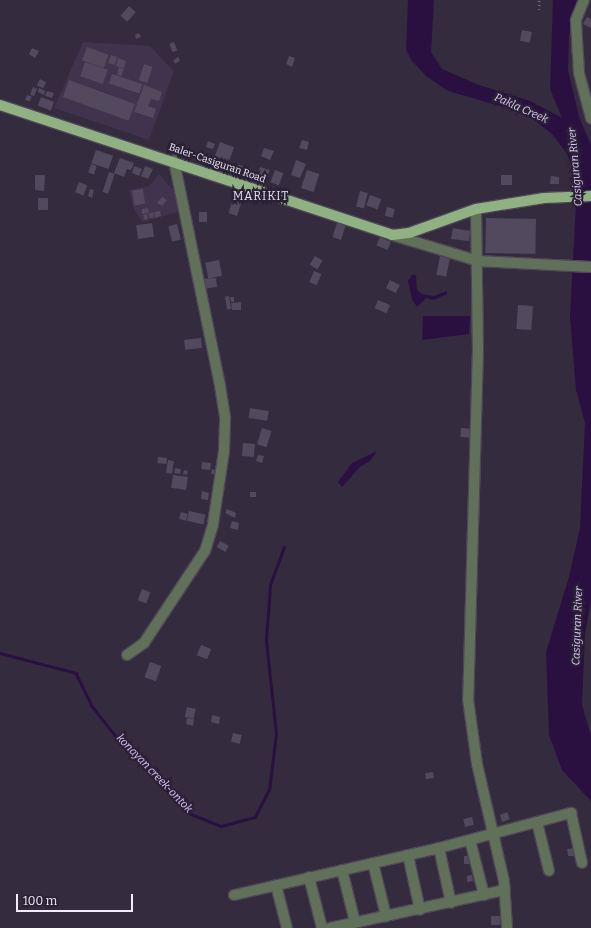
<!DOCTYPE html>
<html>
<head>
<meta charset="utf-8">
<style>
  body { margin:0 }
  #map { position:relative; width:591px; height:928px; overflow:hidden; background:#342b3f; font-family:Bitter,serif }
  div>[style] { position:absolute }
  .built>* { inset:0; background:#3f334d }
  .water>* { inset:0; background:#2a1041 }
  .stream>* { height:2.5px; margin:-1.25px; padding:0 1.25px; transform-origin:1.25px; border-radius:1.25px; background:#2a1041 }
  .building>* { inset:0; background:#53495f; transform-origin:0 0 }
  .path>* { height:1.5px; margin-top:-0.75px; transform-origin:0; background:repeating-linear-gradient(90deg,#878091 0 1px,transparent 0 4px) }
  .roads { filter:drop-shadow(1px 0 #4f4659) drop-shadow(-1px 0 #4f4659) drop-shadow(0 1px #4f4659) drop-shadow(0 -1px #4f4659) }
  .minor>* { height:10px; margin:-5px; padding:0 5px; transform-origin:5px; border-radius:5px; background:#617159 }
  .major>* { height:10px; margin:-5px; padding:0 5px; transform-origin:5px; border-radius:5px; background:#90b181 }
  span { translate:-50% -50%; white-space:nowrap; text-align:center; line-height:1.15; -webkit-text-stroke:4px #2a2135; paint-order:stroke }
  .street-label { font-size:10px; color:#f2ecfa }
  .water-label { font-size:11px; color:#ddc7f9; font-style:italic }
  .quarter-label { font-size:12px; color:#e6dbf5; letter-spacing:1px }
  .scale { position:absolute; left:16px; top:894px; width:117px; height:18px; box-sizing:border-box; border:2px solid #f2ecfa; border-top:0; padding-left:5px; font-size:12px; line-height:14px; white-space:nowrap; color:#f2ecfa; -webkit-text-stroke:3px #2a2135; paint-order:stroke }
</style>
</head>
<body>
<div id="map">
  <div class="built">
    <i style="clip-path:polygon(83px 42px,150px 46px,174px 71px,149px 140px,54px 108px)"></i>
    <i style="clip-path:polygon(159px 174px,174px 191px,178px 212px,142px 222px,134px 209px,129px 190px,149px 186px)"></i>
  </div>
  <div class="water">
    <i style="clip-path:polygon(408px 0,434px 0,431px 52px,442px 69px,479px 85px,530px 101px,562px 118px,550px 89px,553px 0,577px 0,569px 36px,568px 70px,579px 117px,591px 145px,591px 600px,585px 634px,582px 705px,591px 736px,591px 801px,562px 770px,549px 735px,546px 652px,569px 577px,580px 528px,585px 423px,576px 390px,570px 317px,577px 183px,574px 171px,567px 154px,552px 134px,534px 120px,513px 110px,448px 91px,426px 76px,412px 61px,406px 50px)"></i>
    <i style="clip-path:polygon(413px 274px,416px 276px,417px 290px,422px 294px,434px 296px,447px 291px,447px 294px,434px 300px,426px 298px,417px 307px,412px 299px,408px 281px)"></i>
    <i style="clip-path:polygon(423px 316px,470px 316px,469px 334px,422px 340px)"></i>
    <i style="clip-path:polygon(377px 451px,370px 461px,360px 467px,342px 487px,338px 482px,352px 463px)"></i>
  </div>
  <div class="stream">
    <i style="left:0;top:653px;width:79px;rotate:14.7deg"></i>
    <i style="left:76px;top:673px;width:37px;rotate:64deg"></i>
    <i style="left:92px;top:706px;width:55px;rotate:51.7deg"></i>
    <i style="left:126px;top:749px;width:92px;rotate:45deg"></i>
    <i style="left:191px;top:814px;width:32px;rotate:22deg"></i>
    <i style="left:221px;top:826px;width:35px;rotate:-15deg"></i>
    <i style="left:255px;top:817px;width:30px;rotate:-63deg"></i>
    <i style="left:269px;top:790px;width:56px;rotate:-82.9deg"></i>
    <i style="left:276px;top:734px;width:95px;rotate:-96.1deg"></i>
    <i style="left:266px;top:640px;width:55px;rotate:-85.8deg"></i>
    <i style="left:270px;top:585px;width:40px;rotate:-69.8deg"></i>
  </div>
  <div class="building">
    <i style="left:129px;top:6px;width:9px;height:13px;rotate:41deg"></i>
    <i style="clip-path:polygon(587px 17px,591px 19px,591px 28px,583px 24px)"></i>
    <i style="left:522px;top:30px;width:10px;height:11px;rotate:11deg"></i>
    <i style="clip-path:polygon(139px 33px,141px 37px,136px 39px,135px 35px)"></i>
    <i style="left:174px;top:42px;width:9px;height:5px;rotate:69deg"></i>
    <i style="left:87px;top:47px;width:23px;height:14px;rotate:20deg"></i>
    <i style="clip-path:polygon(32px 48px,39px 51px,35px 58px,29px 54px)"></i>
    <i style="clip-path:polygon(111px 55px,117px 57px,115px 65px,108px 63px)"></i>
    <i style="clip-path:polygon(289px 56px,295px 58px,292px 67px,286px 64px)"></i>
    <i style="left:178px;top:57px;width:4px;height:6px;rotate:56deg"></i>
    <i style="clip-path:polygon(118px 58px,126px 61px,124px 68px,116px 66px)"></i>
    <i style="left:85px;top:62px;width:24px;height:15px;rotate:19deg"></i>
    <i style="left:144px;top:64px;width:9px;height:17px;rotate:18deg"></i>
    <i style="clip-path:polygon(119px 67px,124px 69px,121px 76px,117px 75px)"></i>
    <i style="left:112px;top:74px;width:32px;height:10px;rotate:18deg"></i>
    <i style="left:40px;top:79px;width:7px;height:7px;rotate:27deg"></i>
    <i style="left:69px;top:80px;width:70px;height:18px;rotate:20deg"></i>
    <i style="clip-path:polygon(144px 85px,162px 92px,159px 101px,151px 99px,148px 106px,156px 109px,153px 118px,134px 112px)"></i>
    <i style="clip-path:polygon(33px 87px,37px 89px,34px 96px,30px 95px)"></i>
    <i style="clip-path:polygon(39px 88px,45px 91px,44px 95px,38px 92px)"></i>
    <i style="clip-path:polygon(47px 91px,54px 93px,52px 98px,45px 96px)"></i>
    <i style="left:27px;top:95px;width:5px;height:5px;rotate:22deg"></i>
    <i style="left:41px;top:97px;width:14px;height:9px;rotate:21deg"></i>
    <i style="clip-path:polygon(302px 140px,309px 142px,307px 150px,299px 148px)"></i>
    <i style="clip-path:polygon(208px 141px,215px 144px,213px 149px,206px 147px)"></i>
    <i style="left:220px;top:142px;width:15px;height:15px;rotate:20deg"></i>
    <i style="clip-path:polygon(264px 148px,274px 151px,270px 160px,261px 156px)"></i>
    <i style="left:96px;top:150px;width:18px;height:14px;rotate:19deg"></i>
    <i style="clip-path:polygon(120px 158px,134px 163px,131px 170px,127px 169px,124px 177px,114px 173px)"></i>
    <i style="clip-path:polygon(296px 160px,306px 164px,300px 178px,291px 175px)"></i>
    <i style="left:91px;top:164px;width:6px;height:9px;rotate:18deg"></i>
    <i style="clip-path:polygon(236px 164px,243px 166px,239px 175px,233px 173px)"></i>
    <i style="clip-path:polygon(134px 166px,142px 169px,139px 176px,132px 173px)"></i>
    <i style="clip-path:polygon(145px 166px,153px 169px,148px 179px,141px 176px)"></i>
    <i style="left:244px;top:166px;width:7px;height:10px;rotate:16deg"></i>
    <i style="left:260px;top:167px;width:10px;height:13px;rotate:17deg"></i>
    <i style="left:275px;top:170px;width:9px;height:13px;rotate:21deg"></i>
    <i style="left:307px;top:170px;width:13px;height:19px;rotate:18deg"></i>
    <i style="left:109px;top:172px;width:6px;height:21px;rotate:18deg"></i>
    <i style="clip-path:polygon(35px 175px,45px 175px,44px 191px,35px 190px)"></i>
    <i style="left:501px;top:175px;width:11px;height:10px"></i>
    <i style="clip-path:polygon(551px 176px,559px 177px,559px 184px,550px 184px)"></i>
    <i style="left:79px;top:182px;width:9px;height:11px;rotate:21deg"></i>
    <i style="clip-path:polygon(90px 189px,94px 190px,92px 198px,88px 196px)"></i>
    <i style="left:143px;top:189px;width:15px;height:11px;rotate:82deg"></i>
    <i style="left:360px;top:191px;width:8px;height:16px;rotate:14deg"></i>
    <i style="left:370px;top:195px;width:12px;height:11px;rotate:20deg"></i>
    <i style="left:234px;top:196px;width:9px;height:18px;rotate:18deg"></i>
    <i style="clip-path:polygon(162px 197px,167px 200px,162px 206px,157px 203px)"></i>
    <i style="left:38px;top:198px;width:10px;height:12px"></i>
    <i style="left:387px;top:207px;width:8px;height:9px;rotate:14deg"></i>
    <i style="clip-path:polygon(148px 208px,149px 213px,142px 214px,142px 209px)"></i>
    <i style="clip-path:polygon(160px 211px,161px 216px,155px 218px,154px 212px)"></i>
    <i style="clip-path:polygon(153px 212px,154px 217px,150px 218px,148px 214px)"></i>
    <i style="left:199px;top:212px;width:8px;height:10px"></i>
    <i style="left:147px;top:214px;width:5px;height:4px;rotate:79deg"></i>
    <i style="left:486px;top:218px;width:50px;height:35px;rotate:1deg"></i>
    <i style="left:338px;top:220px;width:9px;height:18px;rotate:18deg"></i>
    <i style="left:152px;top:223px;width:14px;height:16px;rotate:82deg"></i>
    <i style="left:177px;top:224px;width:16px;height:9px;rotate:76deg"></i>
    <i style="clip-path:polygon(453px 228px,470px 231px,469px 241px,451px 239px)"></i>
    <i style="left:380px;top:237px;width:12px;height:9px;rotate:24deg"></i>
    <i style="left:315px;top:256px;width:9px;height:10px;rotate:32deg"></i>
    <i style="left:440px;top:256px;width:10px;height:19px;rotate:11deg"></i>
    <i style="left:219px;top:260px;width:16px;height:14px;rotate:79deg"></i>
    <i style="left:314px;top:271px;width:8px;height:12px;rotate:23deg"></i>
    <i style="clip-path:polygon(216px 278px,217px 287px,203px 289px,201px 279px)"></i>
    <i style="left:390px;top:280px;width:11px;height:9px;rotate:27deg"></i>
    <i style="left:229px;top:296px;width:13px;height:4px;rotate:81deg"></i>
    <i style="clip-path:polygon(230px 297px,234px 297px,234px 302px,231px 302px)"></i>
    <i style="left:378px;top:300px;width:13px;height:9px;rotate:23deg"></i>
    <i style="clip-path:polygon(241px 302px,241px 310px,232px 310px,231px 303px)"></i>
    <i style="left:518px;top:305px;width:15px;height:24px;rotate:4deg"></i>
    <i style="left:201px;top:338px;width:10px;height:17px;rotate:84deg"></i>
    <i style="left:250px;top:408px;width:19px;height:10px;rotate:9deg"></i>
    <i style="left:262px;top:428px;width:10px;height:17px;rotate:17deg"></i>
    <i style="left:461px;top:428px;width:13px;height:9px;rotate:4deg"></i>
    <i style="left:243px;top:443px;width:12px;height:13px;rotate:5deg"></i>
    <i style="clip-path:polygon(258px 455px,264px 456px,262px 463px,256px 461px)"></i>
    <i style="left:158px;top:457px;width:9px;height:6px;rotate:6deg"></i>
    <i style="left:168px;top:460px;width:6px;height:13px;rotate:9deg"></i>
    <i style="left:202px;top:462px;width:9px;height:7px;rotate:6deg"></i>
    <i style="left:175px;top:468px;width:6px;height:5px;rotate:9deg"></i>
    <i style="clip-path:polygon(212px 469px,216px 470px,216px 474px,211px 474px)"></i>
    <i style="left:184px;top:470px;width:4px;height:4px;rotate:14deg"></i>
    <i style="left:173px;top:475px;width:15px;height:13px;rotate:8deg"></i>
    <i style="clip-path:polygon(202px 491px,209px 493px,208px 500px,201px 499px)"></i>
    <i style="left:250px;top:492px;width:6px;height:5px"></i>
    <i style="clip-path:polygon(227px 509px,236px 513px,235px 518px,225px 513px)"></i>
    <i style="left:189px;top:511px;width:17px;height:10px;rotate:13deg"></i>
    <i style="left:181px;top:512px;width:7px;height:7px;rotate:16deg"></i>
    <i style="clip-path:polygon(232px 521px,239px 523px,238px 530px,230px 528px)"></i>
    <i style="left:220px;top:541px;width:10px;height:7px;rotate:29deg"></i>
    <i style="left:142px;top:589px;width:9px;height:12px;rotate:21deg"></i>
    <i style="left:201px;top:645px;width:11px;height:11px;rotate:22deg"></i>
    <i style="left:150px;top:662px;width:12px;height:16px;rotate:20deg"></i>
    <i style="left:187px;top:707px;width:9px;height:10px;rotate:13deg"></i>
    <i style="clip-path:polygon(212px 715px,220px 717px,219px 724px,211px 722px)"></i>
    <i style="clip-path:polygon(187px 718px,194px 719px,193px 726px,186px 724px)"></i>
    <i style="left:233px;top:733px;width:9px;height:9px;rotate:13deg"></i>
    <i style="left:433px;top:772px;width:6px;height:8px;rotate:81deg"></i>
    <i style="clip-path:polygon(507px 812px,510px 819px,502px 822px,500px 815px)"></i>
    <i style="left:472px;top:817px;width:8px;height:9px;rotate:76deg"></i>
    <i style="clip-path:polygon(576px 848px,577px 856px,568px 856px,567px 849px)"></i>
    <i style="left:470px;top:856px;width:8px;height:6px;rotate:90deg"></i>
    <i style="clip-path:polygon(472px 875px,473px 881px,467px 882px,467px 876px)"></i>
    <i style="left:491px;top:916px;width:9px;height:9px"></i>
  </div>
  <div class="path">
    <i style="left:539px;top:10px;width:10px;rotate:-90deg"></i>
  </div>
  <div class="roads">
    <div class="minor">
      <i style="left:584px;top:0;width:22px;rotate:112deg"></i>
      <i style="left:576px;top:20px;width:34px;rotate:87deg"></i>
      <i style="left:578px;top:54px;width:19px;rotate:87deg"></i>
      <i style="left:579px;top:73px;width:47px;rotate:75.1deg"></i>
      <i style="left:476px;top:209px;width:140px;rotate:89.2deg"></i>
      <i style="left:478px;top:349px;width:350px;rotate:91.6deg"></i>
      <i style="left:468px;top:699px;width:66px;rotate:82.1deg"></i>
      <i style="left:477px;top:764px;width:120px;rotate:77deg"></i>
      <i style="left:504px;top:881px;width:47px;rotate:86.3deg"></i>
      <i style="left:392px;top:235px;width:90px;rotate:16.8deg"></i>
      <i style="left:478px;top:261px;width:113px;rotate:3deg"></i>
      <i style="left:127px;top:655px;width:21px;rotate:-35deg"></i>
      <i style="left:144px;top:643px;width:110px;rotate:-56.5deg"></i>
      <i style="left:205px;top:551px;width:28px;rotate:-73deg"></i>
      <i style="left:213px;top:524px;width:74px;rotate:-81.4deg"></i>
      <i style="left:224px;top:451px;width:34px;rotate:-88deg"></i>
      <i style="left:225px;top:417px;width:32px;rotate:-99deg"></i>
      <i style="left:220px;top:385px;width:229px;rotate:-101.6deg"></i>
      <i style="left:537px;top:822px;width:50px;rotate:76.2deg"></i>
      <i style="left:470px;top:840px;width:57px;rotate:75.7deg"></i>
      <i style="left:439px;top:848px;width:56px;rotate:77.7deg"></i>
      <i style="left:408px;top:855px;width:56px;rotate:77.7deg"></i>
      <i style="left:373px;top:863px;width:55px;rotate:76.2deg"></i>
      <i style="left:342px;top:870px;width:54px;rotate:76deg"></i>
      <i style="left:309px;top:877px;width:53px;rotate:75.7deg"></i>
      <i style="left:276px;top:885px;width:44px;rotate:75.7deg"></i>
      <i style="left:234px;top:895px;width:210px;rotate:-12.9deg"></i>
      <i style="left:439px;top:848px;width:137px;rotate:-14.9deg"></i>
      <i style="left:571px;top:813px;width:51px;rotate:77.6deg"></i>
      <i style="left:330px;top:928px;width:179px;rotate:-12.3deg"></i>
    </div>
    <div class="major">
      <i style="left:0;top:105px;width:413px;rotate:18.3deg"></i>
      <i style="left:392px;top:235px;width:17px;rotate:-7deg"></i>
      <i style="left:409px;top:233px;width:71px;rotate:-19.7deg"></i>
      <i style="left:476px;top:209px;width:69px;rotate:-9.2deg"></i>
      <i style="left:544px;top:198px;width:47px;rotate:-2.4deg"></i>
    </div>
  </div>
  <div class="street-label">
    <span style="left:217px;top:164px;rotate:19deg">Baler-Casiguran Road</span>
  </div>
  <div class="water-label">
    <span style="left:521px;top:109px;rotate:24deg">Pakla Creek</span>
    <span style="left:576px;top:167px;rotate:-95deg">Casiguran River</span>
    <span style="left:578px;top:626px;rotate:-88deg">Casiguran River</span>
    <span style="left:154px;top:774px;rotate:46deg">konayan creek-ontok</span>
  </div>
  <div class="quarter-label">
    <span style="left:261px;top:197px">MARIKIT</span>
  </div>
  <div class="scale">100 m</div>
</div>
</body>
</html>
